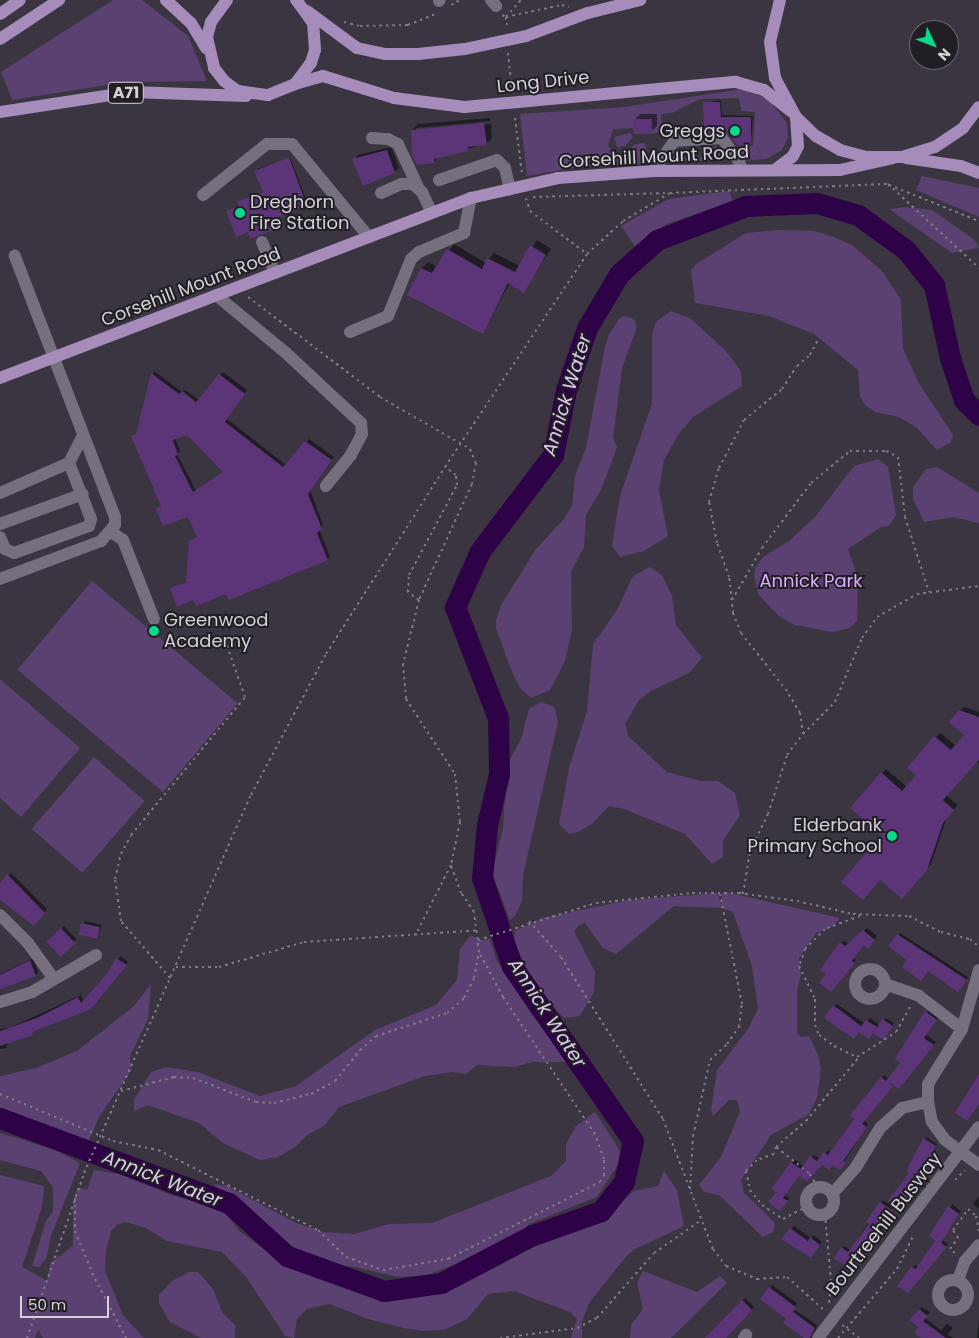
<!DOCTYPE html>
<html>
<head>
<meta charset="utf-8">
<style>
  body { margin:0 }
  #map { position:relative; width:979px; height:1338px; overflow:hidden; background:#3b3542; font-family:Poppins,sans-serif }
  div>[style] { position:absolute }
  .green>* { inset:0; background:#5b4171; transform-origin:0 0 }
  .shadow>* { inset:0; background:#0007; transform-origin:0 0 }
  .river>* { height:21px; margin:-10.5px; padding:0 10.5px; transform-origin:10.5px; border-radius:10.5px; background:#2d0246 }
  .building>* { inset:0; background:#5c3579; transform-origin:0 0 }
  .path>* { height:2px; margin-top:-1px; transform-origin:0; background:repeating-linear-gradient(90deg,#7f7a85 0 2.5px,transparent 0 6.5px) }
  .minor>* { height:12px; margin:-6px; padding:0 6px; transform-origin:6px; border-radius:6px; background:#766f7e }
  .minor>.ring { margin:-6px; padding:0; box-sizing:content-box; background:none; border:12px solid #766f7e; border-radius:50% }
  .major>* { height:12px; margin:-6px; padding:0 6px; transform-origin:6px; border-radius:6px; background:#a58cbb }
  .dots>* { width:14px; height:14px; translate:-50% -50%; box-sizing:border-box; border:2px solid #211e24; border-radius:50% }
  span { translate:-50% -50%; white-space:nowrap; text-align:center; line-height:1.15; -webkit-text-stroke:4px #211e24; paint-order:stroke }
  .shield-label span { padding:1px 4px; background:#211e24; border:1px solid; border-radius:4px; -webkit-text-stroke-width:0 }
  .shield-label { font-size:16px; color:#d5d1d9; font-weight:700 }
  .street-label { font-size:18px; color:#d5d1d9 }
  .poi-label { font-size:18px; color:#d5d1d9 }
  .right { translate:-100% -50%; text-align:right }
  .left { translate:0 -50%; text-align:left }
  .park-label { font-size:18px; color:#d9affd }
  .water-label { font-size:19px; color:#dfcaf2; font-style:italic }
  .north { position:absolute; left:909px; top:20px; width:50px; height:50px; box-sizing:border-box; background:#211e24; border:1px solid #69666c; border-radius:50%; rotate:133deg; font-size:14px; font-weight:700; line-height:20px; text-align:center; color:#d5d1d9 }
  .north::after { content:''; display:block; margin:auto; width:18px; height:22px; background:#08d98b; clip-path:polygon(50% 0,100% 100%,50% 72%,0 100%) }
  .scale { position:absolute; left:20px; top:1296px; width:89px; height:22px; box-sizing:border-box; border:2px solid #d5d1d9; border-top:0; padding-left:6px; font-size:15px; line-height:18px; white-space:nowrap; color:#d5d1d9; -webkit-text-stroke:4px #211e24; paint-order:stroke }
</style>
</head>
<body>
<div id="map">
  <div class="green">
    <i style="clip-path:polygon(113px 0,142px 0,188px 36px,207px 81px,126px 82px,12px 100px,1px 72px)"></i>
    <i style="clip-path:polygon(742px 89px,769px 100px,787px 123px,788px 137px,782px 150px,766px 159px,739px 161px,743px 145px,753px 146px,755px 112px,741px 111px,739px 98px,700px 99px,672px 113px,661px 114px,662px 131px,652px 134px,633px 119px,633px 128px,613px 129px,608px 146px,615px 154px,626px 153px,635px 144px,645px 143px,647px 152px,642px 164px,572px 168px,527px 176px,520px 114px,624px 107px)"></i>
    <i style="clip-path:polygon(630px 133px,633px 137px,625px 146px,617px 147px,614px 137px)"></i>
    <i style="left:722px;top:157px;width:4px;height:56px;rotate:90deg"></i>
    <i style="clip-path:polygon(922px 176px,979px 188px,979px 217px,916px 190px)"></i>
    <i style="clip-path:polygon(729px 191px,733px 201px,667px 224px,635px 246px,621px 226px,669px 199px)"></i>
    <i style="clip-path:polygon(905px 207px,932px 210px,975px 240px,979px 248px,952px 253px,889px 209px)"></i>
    <i style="clip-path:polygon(776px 230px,814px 231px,834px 237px,852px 245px,882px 271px,901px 300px,903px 348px,918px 382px,953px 435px,951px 442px,937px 450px,916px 427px,899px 417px,875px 412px,866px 406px,860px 397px,858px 370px,814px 334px,769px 316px,695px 303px,691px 270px,696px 264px,746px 233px)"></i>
    <i style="clip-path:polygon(671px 311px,691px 319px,725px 350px,741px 371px,742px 386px,693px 417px,678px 435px,664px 460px,659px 490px,668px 536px,644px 551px,620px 557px,612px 546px,616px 520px,621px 493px,652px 404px,652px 334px,656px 322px)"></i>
    <i style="clip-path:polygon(625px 316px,634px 319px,637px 327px,622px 368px,613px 438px,617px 447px,602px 488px,586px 515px,584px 547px,571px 572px,572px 630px,565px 661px,550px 690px,531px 698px,521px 689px,513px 674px,496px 629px,496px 620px,501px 605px,536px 549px,563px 520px,572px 506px,575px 476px,586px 448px,605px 347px,609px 334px,620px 318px)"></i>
    <i style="clip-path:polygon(878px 459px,888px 467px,896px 515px,889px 526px,881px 527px,848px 549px,858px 578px,857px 621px,850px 628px,832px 632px,795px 625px,779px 616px,758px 594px,754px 575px,756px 567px,763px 557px,789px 541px,815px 517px,854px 466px)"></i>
    <i style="clip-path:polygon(937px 467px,979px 493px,979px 523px,953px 517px,924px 522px,913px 499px,913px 487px,926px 469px)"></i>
    <i style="clip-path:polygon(650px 567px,662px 575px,672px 596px,676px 625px,702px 658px,689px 673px,651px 691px,639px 700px,625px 724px,628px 736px,667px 772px,701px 781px,718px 781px,735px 793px,740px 815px,723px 841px,723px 857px,712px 864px,685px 834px,624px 809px,609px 806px,592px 824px,578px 832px,569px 834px,559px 824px,569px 768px,587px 711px,593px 644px,617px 610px,633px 576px)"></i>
    <i style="left:92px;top:581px;width:190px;height:116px;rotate:40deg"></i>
    <i style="clip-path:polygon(0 679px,80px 748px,21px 817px,0 798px)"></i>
    <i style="clip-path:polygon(541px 702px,554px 707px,558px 722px,523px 875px,522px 901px,515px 916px,510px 920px,492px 873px,503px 828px,507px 765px,521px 739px,529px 709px)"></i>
    <i style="left:94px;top:757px;width:67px;height:95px;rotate:41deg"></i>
    <i style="clip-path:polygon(718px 893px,721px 906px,722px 893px,730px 893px,840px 918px,832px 927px,816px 933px,799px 958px,801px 975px,797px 990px,797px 1033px,801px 1037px,809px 1036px,818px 1055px,821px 1069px,817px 1097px,809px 1114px,771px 1135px,741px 1180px,744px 1193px,775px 1223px,773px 1232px,763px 1237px,719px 1195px,704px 1192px,699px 1185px,721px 1157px,740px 1112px,737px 1100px,729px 1100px,713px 1116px,711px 1110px,717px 1070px,748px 1029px,758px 1009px,752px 966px,733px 912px,722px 908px,674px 906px,616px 954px,603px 948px,585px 923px,578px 926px,574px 931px,595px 972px,594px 992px,580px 1016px,564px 1018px,533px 984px,514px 941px,515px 931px,542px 918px,630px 900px)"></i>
    <i style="clip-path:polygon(471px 935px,478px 940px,490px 939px,496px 959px,532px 1015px,569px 1062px,532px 1062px,515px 1067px,477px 1065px,466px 1074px,453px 1072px,425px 1076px,339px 1107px,324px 1126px,307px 1135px,295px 1147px,278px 1157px,260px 1160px,223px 1143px,199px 1123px,148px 1105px,134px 1111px,134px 1100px,151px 1072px,166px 1067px,198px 1072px,260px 1096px,296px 1086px,375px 1030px,436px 1005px,457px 980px,460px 949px)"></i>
    <i style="clip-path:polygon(151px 984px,148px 1019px,130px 1056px,131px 1071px,99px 1117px,87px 1145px,0 1112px,0 1076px,36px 1068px,77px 1051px,134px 1006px)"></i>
    <i style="clip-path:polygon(595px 1112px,620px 1151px,619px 1163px,597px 1197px,529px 1224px,522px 1231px,456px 1264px,427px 1275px,398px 1277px,350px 1266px,333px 1268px,280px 1240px,213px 1184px,227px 1186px,296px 1223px,324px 1232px,354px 1234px,389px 1224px,432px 1223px,551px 1176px,566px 1161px,566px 1144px,576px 1126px)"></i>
    <i style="clip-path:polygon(0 1133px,55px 1150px,80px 1163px,51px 1236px,46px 1259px,39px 1267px,32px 1266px,46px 1221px,53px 1211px,53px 1187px,41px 1171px,0 1160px)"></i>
    <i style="clip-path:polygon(94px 1170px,119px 1174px,171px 1195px,222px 1208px,239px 1231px,281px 1262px,372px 1297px,410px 1298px,425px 1294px,489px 1269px,524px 1249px,551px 1241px,608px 1214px,634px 1191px,658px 1186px,664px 1171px,677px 1190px,684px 1226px,633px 1250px,624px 1259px,589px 1303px,582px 1322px,582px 1338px,571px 1338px,577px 1319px,570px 1312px,514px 1291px,488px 1294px,467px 1319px,446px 1329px,425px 1331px,403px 1328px,368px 1319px,330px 1304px,307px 1309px,297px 1319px,294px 1338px,285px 1336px,247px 1278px,222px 1252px,167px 1241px,146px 1228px,126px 1222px,118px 1224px,111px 1231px,106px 1250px,105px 1271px,123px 1315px,144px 1338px,43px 1338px,38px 1330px,35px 1338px,0 1338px,0 1175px,44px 1186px,42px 1207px,22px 1267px,47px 1281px,50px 1263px,73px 1246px,73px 1203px,78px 1187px,87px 1190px)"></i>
    <i style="clip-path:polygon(643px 1271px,697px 1292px,720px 1276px,727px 1283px,671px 1338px,630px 1338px,631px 1325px,643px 1309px,637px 1283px)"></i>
    <i style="clip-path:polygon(189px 1272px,198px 1272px,213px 1289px,222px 1312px,235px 1325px,235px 1338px,201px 1338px,170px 1322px,159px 1303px,159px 1295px,172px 1281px)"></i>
  </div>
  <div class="shadow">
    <i style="clip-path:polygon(721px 100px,722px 115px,753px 116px,751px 143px,704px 103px)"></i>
    <i style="clip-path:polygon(640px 114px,657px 114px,657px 126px,651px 132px,634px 120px)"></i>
    <i style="clip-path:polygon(490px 118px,490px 121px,416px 128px,416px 130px,491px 124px,492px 138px,486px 144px,440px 156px,434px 162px,412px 130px,418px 124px)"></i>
    <i style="clip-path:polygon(719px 146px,721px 157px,706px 148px,707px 147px)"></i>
    <i style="clip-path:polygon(391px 147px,399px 168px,394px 172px,354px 160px,358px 155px)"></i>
    <i style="clip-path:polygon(290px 157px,308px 204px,274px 218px,276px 228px,249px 231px,227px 211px,239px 205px,240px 200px,264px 191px,257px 169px)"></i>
    <i style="clip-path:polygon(537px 240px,551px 249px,523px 291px,510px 283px,482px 333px,408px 294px,422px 268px,428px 262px,437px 267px,454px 244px,486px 263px,494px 253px,520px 266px)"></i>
    <i style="clip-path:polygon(evenodd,154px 371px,182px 392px,185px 390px,199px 400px,223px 372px,247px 390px,227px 419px,286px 465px,309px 439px,334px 457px,310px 490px,323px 525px,319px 529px,330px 557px,328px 559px,230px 599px,227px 592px,194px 598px,172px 588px,187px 581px,190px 541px,198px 536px,188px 515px,157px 509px,162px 505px,132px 436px,138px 433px,154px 371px,188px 433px,225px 472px,196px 491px,177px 454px,180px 451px,175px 438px,188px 433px)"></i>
    <i style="clip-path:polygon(964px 707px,979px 712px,979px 764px,976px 761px,946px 795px,958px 805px,947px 817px,931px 864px,906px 893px,883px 834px,882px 773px,886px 769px,907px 787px,917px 775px,909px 768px,940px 733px,956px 746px,965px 735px,960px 711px)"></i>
    <i style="clip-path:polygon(11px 873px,47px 909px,33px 924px,0 898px,0 885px)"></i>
    <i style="clip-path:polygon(85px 921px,102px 925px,96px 939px,80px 934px)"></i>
    <i style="left:64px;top:926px;width:18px;height:22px;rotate:47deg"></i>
    <i style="clip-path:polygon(867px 928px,877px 936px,871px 944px,864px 944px,854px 958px,856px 960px,833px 987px,828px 974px,841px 943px,844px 941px,849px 944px)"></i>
    <i style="clip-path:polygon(900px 933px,968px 977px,960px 988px,909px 960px,898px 935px)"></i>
    <i style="clip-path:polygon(120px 956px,128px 962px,94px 1004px,8px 1042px,6px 1048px,0 1049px,0 1029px,9px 1028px,81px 995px,84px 1002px,108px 975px)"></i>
    <i style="clip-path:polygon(33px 958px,38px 972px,36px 975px,0 988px,0 974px)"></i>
    <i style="clip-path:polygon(837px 1004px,865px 1024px,870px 1018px,880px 1025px,886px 1018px,894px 1023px,886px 1036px,873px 1031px,871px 1034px,834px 1006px)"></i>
    <i style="clip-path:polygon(928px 1010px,939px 1017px,926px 1035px,936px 1042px,901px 1085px,893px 1084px,864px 1121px,868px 1124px,840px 1168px,833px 1163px,822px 1163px,807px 1179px,800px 1174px,785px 1195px,789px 1198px,783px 1207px,778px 1192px,792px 1163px,795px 1160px,804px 1167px,814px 1155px,820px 1159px,828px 1150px,831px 1153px,881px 1078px,884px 1075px,889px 1079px,902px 1062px)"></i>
    <i style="clip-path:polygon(926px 1137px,937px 1144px,921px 1175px,923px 1176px,900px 1208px)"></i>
    <i style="clip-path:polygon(979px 1196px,979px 1209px,973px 1204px)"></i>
    <i style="clip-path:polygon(883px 1200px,893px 1207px,880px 1226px,883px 1228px,863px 1256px,853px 1254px,848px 1262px,842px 1248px,844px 1246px,851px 1250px)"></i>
    <i style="clip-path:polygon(952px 1204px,961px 1211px,942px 1240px,948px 1244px,910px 1289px,899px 1286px,915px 1265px,919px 1267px,936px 1240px)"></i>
    <i style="clip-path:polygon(794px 1226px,811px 1238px,814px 1235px,822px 1242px,813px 1254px,783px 1239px)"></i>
    <i style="clip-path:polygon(772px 1285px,797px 1303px,790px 1312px,770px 1288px)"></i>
    <i style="clip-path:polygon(745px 1298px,754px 1307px,724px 1338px,707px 1338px)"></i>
    <i style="clip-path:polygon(922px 1307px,930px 1312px,925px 1318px,941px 1330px,947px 1324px,953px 1328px,948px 1334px,953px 1338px,923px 1338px,919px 1309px)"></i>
    <i style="clip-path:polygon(795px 1310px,817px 1325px,813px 1338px,806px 1338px,793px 1312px)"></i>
    <i style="clip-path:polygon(979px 1318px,979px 1338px,977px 1338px)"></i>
  </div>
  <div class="river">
    <i style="left:0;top:1118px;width:244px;rotate:20.4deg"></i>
    <i style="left:229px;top:1203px;width:79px;rotate:42.4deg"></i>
    <i style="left:287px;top:1256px;width:103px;rotate:19.8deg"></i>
    <i style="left:384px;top:1291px;width:58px;rotate:-8deg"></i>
    <i style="left:441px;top:1283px;width:104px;rotate:-27.6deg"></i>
    <i style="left:533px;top:1235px;width:72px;rotate:-19.4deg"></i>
    <i style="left:601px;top:1211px;width:37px;rotate:-52deg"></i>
    <i style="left:624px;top:1182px;width:42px;rotate:-77.6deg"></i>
    <i style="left:633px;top:1141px;width:213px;rotate:-124.7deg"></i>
    <i style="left:512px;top:966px;width:93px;rotate:-108.8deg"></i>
    <i style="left:482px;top:878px;width:53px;rotate:-84.6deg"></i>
    <i style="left:487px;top:825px;width:52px;rotate:-76.8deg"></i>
    <i style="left:499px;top:774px;width:56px;rotate:-91deg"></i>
    <i style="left:498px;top:718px;width:119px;rotate:-111.2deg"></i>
    <i style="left:455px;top:607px;width:61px;rotate:-65.9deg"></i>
    <i style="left:480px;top:551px;width:121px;rotate:-52.8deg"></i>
    <i style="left:553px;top:455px;width:66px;rotate:-78.7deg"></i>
    <i style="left:566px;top:390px;width:65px;rotate:-71.3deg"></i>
    <i style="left:587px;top:328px;width:63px;rotate:-59.3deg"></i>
    <i style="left:619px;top:274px;width:51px;rotate:-41.8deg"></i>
    <i style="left:657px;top:240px;width:95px;rotate:-20.9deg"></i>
    <i style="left:746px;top:206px;width:71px;rotate:-2.4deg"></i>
    <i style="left:817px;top:203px;width:43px;rotate:16.3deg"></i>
    <i style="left:858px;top:215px;width:59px;rotate:36.1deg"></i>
    <i style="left:906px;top:250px;width:45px;rotate:51.3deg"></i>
    <i style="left:934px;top:285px;width:75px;rotate:77.6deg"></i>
    <i style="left:950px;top:358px;width:44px;rotate:71.6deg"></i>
    <i style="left:964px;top:400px;width:21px;rotate:45deg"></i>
  </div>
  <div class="building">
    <i style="clip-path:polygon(703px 102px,720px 102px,721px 117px,751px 117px,751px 144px,738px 146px,725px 130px,704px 131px)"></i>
    <i style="left:633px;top:119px;width:19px;height:15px"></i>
    <i style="clip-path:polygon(484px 123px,487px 145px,468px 147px,468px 151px,434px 159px,435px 163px,417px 165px,412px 155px,411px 130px)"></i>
    <i style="clip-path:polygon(718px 146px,722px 158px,705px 159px,705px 147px)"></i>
    <i style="clip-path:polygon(387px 150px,395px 173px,363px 186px,352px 159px)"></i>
    <i style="clip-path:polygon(289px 157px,307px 206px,273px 219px,276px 229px,250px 239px,248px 232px,236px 237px,226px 211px,238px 206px,237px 201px,263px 192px,254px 171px)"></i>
    <i style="clip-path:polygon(530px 245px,546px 255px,524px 293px,508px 283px,483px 334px,407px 295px,421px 268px,432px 273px,447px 249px,482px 269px,487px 258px,515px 272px)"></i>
    <i style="clip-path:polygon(evenodd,151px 373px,179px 394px,182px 391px,196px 402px,219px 374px,245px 394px,225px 422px,283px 467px,305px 441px,332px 460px,308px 494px,322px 529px,317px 533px,328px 560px,229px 600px,226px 594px,196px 606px,193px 600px,177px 607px,170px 588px,186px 582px,189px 541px,197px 537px,188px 517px,163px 526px,156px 509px,161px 506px,131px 436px,136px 434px,151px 373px,187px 435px,223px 472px,193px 492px,175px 456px,178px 455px,173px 440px,187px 435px)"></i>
    <i style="clip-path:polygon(959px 710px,979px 717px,979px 760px,943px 800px,954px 810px,943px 823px,927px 870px,902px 899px,880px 880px,863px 900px,841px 882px,882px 835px,850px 808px,881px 772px,902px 791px,916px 775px,907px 768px,934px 736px,951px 750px,964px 735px,949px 722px)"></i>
    <i style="clip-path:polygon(7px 874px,45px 913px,34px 926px,0 900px,0 883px)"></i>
    <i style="left:81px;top:923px;width:19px;height:12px;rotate:12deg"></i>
    <i style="left:61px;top:928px;width:21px;height:20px;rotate:47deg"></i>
    <i style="clip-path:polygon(863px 930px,875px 940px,868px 949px,864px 945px,852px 961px,855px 963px,831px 992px,819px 983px,826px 974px,820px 970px,840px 942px,845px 946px)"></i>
    <i style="clip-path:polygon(897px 934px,967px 980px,958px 992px,928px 971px,921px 981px,902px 967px,907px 960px,888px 946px)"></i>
    <i style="clip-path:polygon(116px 958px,127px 965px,91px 1009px,32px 1032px,33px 1035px,0 1046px,0 1031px,37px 1018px,78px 997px,81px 1003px,107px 974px)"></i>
    <i style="clip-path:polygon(30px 960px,36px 976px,0 989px,0 975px)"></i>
    <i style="clip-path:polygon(833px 1005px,861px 1026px,866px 1020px,877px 1027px,869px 1039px,859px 1032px,854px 1039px,824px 1018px)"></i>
    <i style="clip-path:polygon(925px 1011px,937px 1020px,924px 1038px,934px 1045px,899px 1089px,887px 1081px,893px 1086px,862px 1124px,867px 1127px,843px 1161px,846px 1163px,840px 1170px,833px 1165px,829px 1170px,817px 1161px,824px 1152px,828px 1155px,854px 1119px,850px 1115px,881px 1077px,886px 1081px,900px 1063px,895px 1059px)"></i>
    <i style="left:882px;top:1019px;width:13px;height:17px;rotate:32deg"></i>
    <i style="clip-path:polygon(979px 1074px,979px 1104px,967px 1121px,955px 1113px)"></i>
    <i style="clip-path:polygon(923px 1138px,936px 1146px,919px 1178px,921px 1179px,900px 1209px,888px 1201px,909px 1173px,906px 1171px)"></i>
    <i style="clip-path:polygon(810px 1156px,822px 1165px,807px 1181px,799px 1176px,783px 1198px,788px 1201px,780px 1211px,768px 1202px,776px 1192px,771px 1189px,791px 1162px,801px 1169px)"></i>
    <i style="clip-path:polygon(880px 1202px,892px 1210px,879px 1229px,881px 1231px,860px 1260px,850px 1254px,853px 1256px,846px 1266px,834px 1258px,841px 1247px,848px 1252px,869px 1224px,866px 1222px)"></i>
    <i style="clip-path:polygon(948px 1206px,959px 1214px,941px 1243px,947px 1247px,908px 1293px,897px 1286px,911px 1267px,916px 1269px,935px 1240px,938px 1242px,929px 1236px)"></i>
    <i style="clip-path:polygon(790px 1228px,808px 1241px,810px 1237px,820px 1245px,811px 1258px,781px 1239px)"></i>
    <i style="left:769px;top:1287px;width:34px;height:15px;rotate:37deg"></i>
    <i style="clip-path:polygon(742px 1300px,752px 1310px,726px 1338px,705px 1338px)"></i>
    <i style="clip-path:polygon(919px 1309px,928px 1316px,923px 1321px,946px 1338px,921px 1338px,914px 1333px,919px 1327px,909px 1320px)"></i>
    <i style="clip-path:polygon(792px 1311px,815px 1328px,810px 1338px,804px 1338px,783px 1323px)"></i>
  </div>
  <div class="path">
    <i style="left:451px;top:5px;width:10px;rotate:-29deg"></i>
    <i style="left:502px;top:15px;width:4px;rotate:27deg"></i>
    <i style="left:506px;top:17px;width:8px;rotate:83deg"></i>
    <i style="left:506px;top:17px;width:57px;rotate:-12.1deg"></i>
    <i style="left:562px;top:5px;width:7px;rotate:16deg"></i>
    <i style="left:506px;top:17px;width:23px;rotate:-49deg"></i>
    <i style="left:344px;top:22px;width:16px;rotate:14deg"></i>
    <i style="left:360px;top:26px;width:48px;rotate:-1.2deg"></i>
    <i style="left:408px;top:25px;width:32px;rotate:-22deg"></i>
    <i style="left:508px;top:53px;width:37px;rotate:84deg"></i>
    <i style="left:515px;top:118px;width:56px;rotate:82.9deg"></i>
    <i style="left:889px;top:185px;width:97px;rotate:21.8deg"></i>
    <i style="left:533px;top:197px;width:135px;rotate:-1.7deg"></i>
    <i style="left:526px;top:198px;width:14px;rotate:73deg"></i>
    <i style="left:530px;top:211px;width:71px;rotate:37deg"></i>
    <i style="left:248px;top:297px;width:166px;rotate:37.1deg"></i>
    <i style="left:380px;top:397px;width:104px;rotate:30deg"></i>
    <i style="left:470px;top:449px;width:15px;rotate:67deg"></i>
    <i style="left:476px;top:463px;width:21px;rotate:101deg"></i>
    <i style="left:472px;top:484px;width:128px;rotate:114.6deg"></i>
    <i style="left:419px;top:600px;width:66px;rotate:104deg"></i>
    <i style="left:403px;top:664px;width:35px;rotate:85deg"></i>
    <i style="left:406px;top:699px;width:90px;rotate:56.8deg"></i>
    <i style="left:455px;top:774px;width:48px;rotate:84.1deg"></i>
    <i style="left:460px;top:822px;width:44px;rotate:101.8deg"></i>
    <i style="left:451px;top:865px;width:75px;rotate:116.9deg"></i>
    <i style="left:419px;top:600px;width:14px;rotate:-144deg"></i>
    <i style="left:408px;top:592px;width:17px;rotate:-87deg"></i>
    <i style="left:409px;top:575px;width:102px;rotate:-61.9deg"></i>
    <i style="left:457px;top:485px;width:10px;rotate:-96deg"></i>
    <i style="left:456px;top:475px;width:14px;rotate:-144deg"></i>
    <i style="left:732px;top:600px;width:60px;rotate:-60deg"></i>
    <i style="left:762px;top:548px;width:81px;rotate:-53deg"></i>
    <i style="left:811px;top:483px;width:50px;rotate:-39.4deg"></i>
    <i style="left:850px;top:451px;width:36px"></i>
    <i style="left:886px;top:451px;width:13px;rotate:27deg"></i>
    <i style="left:898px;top:457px;width:60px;rotate:83.3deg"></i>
    <i style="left:905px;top:517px;width:79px;rotate:72.3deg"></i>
    <i style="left:803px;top:734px;width:21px;rotate:-98deg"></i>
    <i style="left:800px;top:713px;width:26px;rotate:-121deg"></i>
    <i style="left:787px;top:691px;width:74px;rotate:-128.4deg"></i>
    <i style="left:741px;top:633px;width:22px;rotate:-112deg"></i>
    <i style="left:733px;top:613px;width:36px;rotate:-96deg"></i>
    <i style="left:729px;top:577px;width:36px;rotate:-109deg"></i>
    <i style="left:717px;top:543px;width:42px;rotate:-101deg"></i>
    <i style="left:709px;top:502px;width:35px;rotate:-74deg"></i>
    <i style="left:719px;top:468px;width:54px;rotate:-62.5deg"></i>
    <i style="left:744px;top:420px;width:49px;rotate:-39.2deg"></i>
    <i style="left:782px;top:389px;width:27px;rotate:-57deg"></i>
    <i style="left:797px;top:366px;width:17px;rotate:-40deg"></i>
    <i style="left:810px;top:355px;width:20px;rotate:-63deg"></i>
    <i style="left:743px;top:894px;width:44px;rotate:-80.8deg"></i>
    <i style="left:750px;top:851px;width:41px;rotate:-64.1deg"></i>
    <i style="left:768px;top:814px;width:62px;rotate:-72.1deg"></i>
    <i style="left:787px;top:755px;width:26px;rotate:-53deg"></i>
    <i style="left:803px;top:734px;width:45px;rotate:-45deg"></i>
    <i style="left:835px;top:702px;width:69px;rotate:-67.1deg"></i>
    <i style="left:862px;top:638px;width:26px;rotate:-54deg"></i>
    <i style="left:877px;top:617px;width:46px;rotate:-29.9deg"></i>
    <i style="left:917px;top:594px;width:63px;rotate:-7.4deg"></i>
    <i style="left:860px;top:916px;width:37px;rotate:160deg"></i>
    <i style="left:825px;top:929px;width:28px;rotate:135deg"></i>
    <i style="left:805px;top:949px;width:18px;rotate:109deg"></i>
    <i style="left:799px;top:966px;width:37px;rotate:64deg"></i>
    <i style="left:815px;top:999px;width:26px;rotate:90deg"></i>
    <i style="left:815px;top:1025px;width:11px;rotate:68deg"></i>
    <i style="left:819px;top:1035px;width:19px;rotate:36deg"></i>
    <i style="left:834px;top:1046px;width:25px;rotate:26deg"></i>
    <i style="left:857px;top:1057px;width:46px;rotate:-32.7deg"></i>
    <i style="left:896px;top:1032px;width:31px;rotate:-61deg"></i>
    <i style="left:529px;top:921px;width:48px;rotate:48.4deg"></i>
    <i style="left:561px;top:957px;width:191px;rotate:57.8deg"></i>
    <i style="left:663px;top:1119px;width:139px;rotate:69deg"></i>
    <i style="left:713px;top:1249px;width:21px;rotate:53deg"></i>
    <i style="left:726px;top:1266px;width:34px;rotate:23deg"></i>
    <i style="left:757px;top:1279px;width:30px;rotate:-4deg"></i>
    <i style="left:787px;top:1277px;width:51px;rotate:41.8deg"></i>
    <i style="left:478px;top:940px;width:124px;rotate:-17.4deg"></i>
    <i style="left:596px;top:903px;width:97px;rotate:-5.9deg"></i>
    <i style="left:692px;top:893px;width:47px"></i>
    <i style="left:739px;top:893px;width:59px;rotate:7.9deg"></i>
    <i style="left:797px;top:901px;width:57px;rotate:13.1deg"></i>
    <i style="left:853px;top:914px;width:56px;rotate:2deg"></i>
    <i style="left:909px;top:916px;width:36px;rotate:27deg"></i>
    <i style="left:941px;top:932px;width:30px;rotate:14deg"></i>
    <i style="left:970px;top:939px;width:12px;rotate:42deg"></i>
    <i style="left:176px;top:967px;width:43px"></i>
    <i style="left:219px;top:967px;width:89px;rotate:-16.4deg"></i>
    <i style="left:304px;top:942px;width:174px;rotate:-3.9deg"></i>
    <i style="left:170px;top:978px;width:75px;rotate:-130.7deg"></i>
    <i style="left:121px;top:921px;width:42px;rotate:-98.1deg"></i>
    <i style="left:115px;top:879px;width:26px;rotate:-77deg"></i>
    <i style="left:121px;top:854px;width:21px;rotate:-62deg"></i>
    <i style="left:131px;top:835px;width:179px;rotate:-50.4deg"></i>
    <i style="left:245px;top:697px;width:64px;rotate:-109.3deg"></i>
    <i style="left:121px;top:1091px;width:55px;rotate:-14.8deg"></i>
    <i style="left:174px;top:1077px;width:19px;rotate:3deg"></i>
    <i style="left:193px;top:1078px;width:67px;rotate:20.9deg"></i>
    <i style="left:256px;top:1102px;width:18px;rotate:3deg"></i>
    <i style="left:274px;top:1103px;width:38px;rotate:-14deg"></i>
    <i style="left:311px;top:1094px;width:27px;rotate:-28deg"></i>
    <i style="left:335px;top:1081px;width:40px;rotate:-51deg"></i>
    <i style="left:360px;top:1050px;width:21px;rotate:-41deg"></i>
    <i style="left:376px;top:1036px;width:75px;rotate:-17.9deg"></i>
    <i style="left:447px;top:1013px;width:23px;rotate:-41deg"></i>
    <i style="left:464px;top:998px;width:22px;rotate:-63deg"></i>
    <i style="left:474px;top:978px;width:26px;rotate:-79deg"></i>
    <i style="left:479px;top:952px;width:40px;rotate:-97.1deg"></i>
    <i style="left:474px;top:912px;width:23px;rotate:-124deg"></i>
    <i style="left:461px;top:893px;width:30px;rotate:-110deg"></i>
    <i style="left:0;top:1094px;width:122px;rotate:22.6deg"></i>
    <i style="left:113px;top:1141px;width:46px;rotate:11.3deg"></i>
    <i style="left:158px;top:1150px;width:179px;rotate:26.6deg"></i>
    <i style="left:318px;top:1230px;width:39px;rotate:44deg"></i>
    <i style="left:346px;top:1257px;width:39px;rotate:19deg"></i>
    <i style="left:383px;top:1270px;width:66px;rotate:-9.6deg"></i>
    <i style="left:448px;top:1259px;width:170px;rotate:-26.9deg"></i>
    <i style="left:600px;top:1182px;width:7px;rotate:-56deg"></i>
    <i style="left:604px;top:1176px;width:17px;rotate:-90deg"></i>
    <i style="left:604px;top:1159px;width:27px;rotate:-110deg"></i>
    <i style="left:595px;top:1134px;width:165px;rotate:-123.9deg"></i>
    <i style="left:503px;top:997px;width:51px;rotate:-118.1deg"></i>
    <i style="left:776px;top:1147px;width:7px;rotate:106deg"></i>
    <i style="left:774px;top:1154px;width:18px;rotate:161deg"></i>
    <i style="left:757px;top:1160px;width:16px;rotate:135deg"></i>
    <i style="left:746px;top:1171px;width:19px;rotate:78deg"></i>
    <i style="left:750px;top:1190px;width:19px;rotate:51deg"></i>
    <i style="left:762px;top:1205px;width:25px;rotate:34deg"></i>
    <i style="left:783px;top:1219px;width:27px;rotate:-28deg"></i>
    <i style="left:955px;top:1180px;width:14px;rotate:-45deg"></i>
    <i style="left:818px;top:1187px;width:17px;rotate:-123deg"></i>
    <i style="left:809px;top:1173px;width:42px;rotate:-141.8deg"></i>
    <i style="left:776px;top:1147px;width:40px;rotate:-41deg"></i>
    <i style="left:806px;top:1121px;width:83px;rotate:-50.4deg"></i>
    <i style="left:690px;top:1189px;width:53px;rotate:-86.8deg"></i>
    <i style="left:693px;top:1136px;width:78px;rotate:-77.4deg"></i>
    <i style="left:710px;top:1060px;width:23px;rotate:-43deg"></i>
    <i style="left:727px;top:1044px;width:21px;rotate:-55deg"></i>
    <i style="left:739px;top:1027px;width:23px;rotate:-83deg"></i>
    <i style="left:742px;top:1004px;width:112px;rotate:-101.3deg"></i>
    <i style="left:75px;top:1198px;width:33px;rotate:90deg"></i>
    <i style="left:75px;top:1231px;width:52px;rotate:67.4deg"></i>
    <i style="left:95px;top:1279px;width:67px;rotate:62.3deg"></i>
    <i style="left:825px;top:1214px;width:67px;rotate:84.9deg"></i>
    <i style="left:831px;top:1281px;width:22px;rotate:95deg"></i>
    <i style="left:955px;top:1253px;width:6px;rotate:-141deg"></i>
    <i style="left:950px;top:1249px;width:14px;rotate:-54deg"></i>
    <i style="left:958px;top:1238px;width:9px;rotate:-122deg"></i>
    <i style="left:953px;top:1230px;width:26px;rotate:-54deg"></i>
    <i style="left:968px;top:1209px;width:11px;rotate:41deg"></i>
    <i style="left:976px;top:1216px;width:16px;rotate:79deg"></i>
    <i style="left:842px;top:1325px;width:21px;rotate:37deg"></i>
    <i style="left:27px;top:1338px;width:175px;rotate:-70.9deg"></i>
    <i style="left:84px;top:1173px;width:413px;rotate:-66.2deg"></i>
    <i style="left:251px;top:795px;width:160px;rotate:-62deg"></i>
    <i style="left:326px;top:654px;width:222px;rotate:-57.5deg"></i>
    <i style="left:445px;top:467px;width:256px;rotate:-56.3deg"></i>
    <i style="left:587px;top:254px;width:49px;rotate:-42.5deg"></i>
    <i style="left:623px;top:221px;width:55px;rotate:-30.8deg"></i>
    <i style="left:670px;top:193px;width:218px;rotate:-2.4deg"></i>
    <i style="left:888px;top:184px;width:124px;rotate:42.7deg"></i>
    <i style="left:500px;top:1338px;width:78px;rotate:-7.4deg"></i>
    <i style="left:577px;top:1328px;width:22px;rotate:-27deg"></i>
    <i style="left:597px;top:1318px;width:86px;rotate:-48.8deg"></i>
    <i style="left:654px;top:1253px;width:56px;rotate:-34.8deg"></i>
    <i style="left:838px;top:1338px;width:91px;rotate:-49.5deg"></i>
    <i style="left:897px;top:1269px;width:37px;rotate:-64deg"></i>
  </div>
  <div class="minor">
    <i style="left:491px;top:0;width:8px;rotate:50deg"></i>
    <i style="left:439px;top:1px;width:1px;rotate:-45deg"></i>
    <i style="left:372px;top:138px;width:16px;rotate:4deg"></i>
    <i style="left:388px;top:139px;width:11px;rotate:27deg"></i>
    <i style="left:398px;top:144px;width:47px;rotate:65.1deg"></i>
    <i style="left:654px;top:171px;width:36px;rotate:-56deg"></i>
    <i style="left:674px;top:141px;width:48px;rotate:-3.6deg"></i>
    <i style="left:722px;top:138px;width:29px;rotate:54deg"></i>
    <i style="left:739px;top:161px;width:9px;rotate:72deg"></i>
    <i style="left:439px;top:180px;width:61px;rotate:-19deg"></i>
    <i style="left:497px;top:160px;width:11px;rotate:45deg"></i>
    <i style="left:505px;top:168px;width:22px;rotate:77deg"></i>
    <i style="left:381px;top:193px;width:22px;rotate:-24deg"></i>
    <i style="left:401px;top:184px;width:12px"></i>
    <i style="left:413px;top:184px;width:12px;rotate:42deg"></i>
    <i style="left:422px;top:192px;width:23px;rotate:65deg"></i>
    <i style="left:203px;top:195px;width:82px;rotate:-38.6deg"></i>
    <i style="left:267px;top:144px;width:25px"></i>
    <i style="left:292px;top:144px;width:121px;rotate:50.4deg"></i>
    <i style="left:262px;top:242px;width:34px;rotate:67deg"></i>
    <i style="left:216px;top:295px;width:91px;rotate:39.6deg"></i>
    <i style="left:286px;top:353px;width:103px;rotate:43deg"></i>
    <i style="left:361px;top:423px;width:11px;rotate:85deg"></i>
    <i style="left:362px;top:434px;width:24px;rotate:118deg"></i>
    <i style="left:351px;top:455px;width:40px;rotate:129deg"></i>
    <i style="left:350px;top:332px;width:41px;rotate:-22.8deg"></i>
    <i style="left:388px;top:316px;width:61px;rotate:-68deg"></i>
    <i style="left:411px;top:259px;width:11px;rotate:-41deg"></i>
    <i style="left:419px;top:252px;width:49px;rotate:-22.9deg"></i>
    <i style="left:464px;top:233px;width:36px;rotate:-79deg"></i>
    <i style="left:0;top:493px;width:75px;rotate:-23.5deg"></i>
    <i style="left:0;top:524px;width:88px;rotate:-19.9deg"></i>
    <i style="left:111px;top:532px;width:14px;rotate:34deg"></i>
    <i style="left:123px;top:540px;width:85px;rotate:68.6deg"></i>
    <i style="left:0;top:537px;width:13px;rotate:67deg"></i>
    <i style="left:5px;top:549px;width:10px;rotate:24deg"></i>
    <i style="left:14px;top:553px;width:80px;rotate:-19.8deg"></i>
    <i style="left:89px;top:526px;width:7px;rotate:-74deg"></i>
    <i style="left:91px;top:519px;width:60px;rotate:-111.4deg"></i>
    <i style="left:69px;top:463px;width:30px;rotate:-63deg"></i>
    <i style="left:0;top:579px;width:108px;rotate:-20.6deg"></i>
    <i style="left:101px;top:541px;width:21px;rotate:-49deg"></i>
    <i style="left:115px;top:525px;width:8px;rotate:-90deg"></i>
    <i style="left:115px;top:517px;width:280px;rotate:-111deg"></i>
    <i style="left:0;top:915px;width:40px;rotate:45deg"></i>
    <i style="left:28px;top:943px;width:44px;rotate:54.2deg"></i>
    <i class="ring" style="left:855px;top:969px;width:18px;height:18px"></i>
    <i style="left:979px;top:970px;width:61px;rotate:106.1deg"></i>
    <i style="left:962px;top:1029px;width:65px;rotate:121.7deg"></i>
    <i style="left:928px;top:1084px;width:18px;rotate:90deg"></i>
    <i style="left:928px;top:1102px;width:20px;rotate:79deg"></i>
    <i style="left:932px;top:1122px;width:22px;rotate:54deg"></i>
    <i style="left:945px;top:1140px;width:42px;rotate:36.3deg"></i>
    <i style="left:885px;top:984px;width:36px;rotate:19deg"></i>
    <i style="left:919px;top:996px;width:54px;rotate:37.5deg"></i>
    <i style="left:0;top:1002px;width:34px;rotate:-17deg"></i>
    <i style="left:32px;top:992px;width:74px;rotate:-30deg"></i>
    <i class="ring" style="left:806px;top:1187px;width:16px;height:16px"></i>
    <i style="left:832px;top:1194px;width:36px;rotate:-48deg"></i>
    <i style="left:856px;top:1167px;width:46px;rotate:-58.4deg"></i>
    <i style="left:880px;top:1128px;width:30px;rotate:-42deg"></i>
    <i style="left:902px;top:1108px;width:27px;rotate:-13deg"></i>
    <i class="ring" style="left:938px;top:1280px;width:18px;height:18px"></i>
    <i style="left:958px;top:1280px;width:20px;rotate:-70deg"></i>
    <i style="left:965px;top:1261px;width:21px;rotate:-49deg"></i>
    <i style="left:744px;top:1338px;width:4px;rotate:-56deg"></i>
    <i style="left:818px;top:1338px;width:265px;rotate:-52.7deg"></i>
  </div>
  <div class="major">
    <i style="left:166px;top:0;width:34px;rotate:43deg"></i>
    <i style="left:191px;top:23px;width:29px;rotate:59deg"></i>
    <i style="left:227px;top:0;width:27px;rotate:126deg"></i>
    <i style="left:211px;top:22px;width:16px;rotate:105deg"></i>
    <i style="left:207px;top:37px;width:32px;rotate:77deg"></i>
    <i style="left:214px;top:68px;width:16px;rotate:52deg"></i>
    <i style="left:224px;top:81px;width:17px;rotate:36deg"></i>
    <i style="left:238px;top:91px;width:30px;rotate:8deg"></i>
    <i style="left:268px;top:95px;width:29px;rotate:-22deg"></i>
    <i style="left:295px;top:84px;width:26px;rotate:-53deg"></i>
    <i style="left:311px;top:63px;width:14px;rotate:-73deg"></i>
    <i style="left:315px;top:50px;width:27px;rotate:-94deg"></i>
    <i style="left:313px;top:23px;width:29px;rotate:-126deg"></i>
    <i style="left:780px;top:0;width:43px;rotate:103.4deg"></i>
    <i style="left:770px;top:42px;width:36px;rotate:82deg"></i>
    <i style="left:775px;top:78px;width:44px;rotate:61.7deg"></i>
    <i style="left:796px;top:117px;width:28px;rotate:44deg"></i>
    <i style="left:816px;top:136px;width:28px;rotate:30deg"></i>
    <i style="left:840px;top:150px;width:27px;rotate:15deg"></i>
    <i style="left:866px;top:157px;width:36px"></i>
    <i style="left:902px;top:157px;width:34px;rotate:-17deg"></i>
    <i style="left:935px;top:147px;width:34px;rotate:-34deg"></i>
    <i style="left:963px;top:128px;width:26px;rotate:-53deg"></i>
    <i style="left:307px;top:11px;width:62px;rotate:36.5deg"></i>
    <i style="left:357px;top:48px;width:29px;rotate:12deg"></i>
    <i style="left:385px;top:54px;width:33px"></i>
    <i style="left:418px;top:54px;width:47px;rotate:-6.1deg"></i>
    <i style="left:465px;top:49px;width:62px;rotate:-12deg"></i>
    <i style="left:526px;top:36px;width:66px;rotate:-20.4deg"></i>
    <i style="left:588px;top:13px;width:54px;rotate:-14deg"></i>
    <i style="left:0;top:14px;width:24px;rotate:-35deg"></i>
    <i style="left:0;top:39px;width:71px;rotate:-33.5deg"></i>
    <i style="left:295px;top:84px;width:29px;rotate:-16deg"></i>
    <i style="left:323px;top:76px;width:74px;rotate:17.2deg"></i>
    <i style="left:394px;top:98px;width:71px;rotate:7.3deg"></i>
    <i style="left:464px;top:107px;width:273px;rotate:-5.3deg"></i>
    <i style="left:736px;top:82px;width:29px;rotate:16deg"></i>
    <i style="left:764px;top:90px;width:34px;rotate:38deg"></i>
    <i style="left:0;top:112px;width:133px;rotate:-8.7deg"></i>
    <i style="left:131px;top:92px;width:115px;rotate:2deg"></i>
    <i style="left:906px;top:158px;width:56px;rotate:8.3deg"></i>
    <i style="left:961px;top:166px;width:19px;rotate:21deg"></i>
    <i style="left:776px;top:169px;width:21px;rotate:-37deg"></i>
    <i style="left:793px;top:156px;width:11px;rotate:-63deg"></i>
    <i style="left:798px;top:146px;width:29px;rotate:-94deg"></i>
    <i style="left:0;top:378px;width:504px;rotate:-20.92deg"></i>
    <i style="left:471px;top:198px;width:89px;rotate:-12.9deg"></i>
    <i style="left:558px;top:178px;width:96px;rotate:-4.2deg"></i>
    <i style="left:654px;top:171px;width:186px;rotate:-0.3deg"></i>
    <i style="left:840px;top:170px;width:54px;rotate:-12.8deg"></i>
  </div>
  <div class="dots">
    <i style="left:735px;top:131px;background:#08d98b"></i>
    <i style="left:240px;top:213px;background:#08d98b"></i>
    <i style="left:154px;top:631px;background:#08d98b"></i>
    <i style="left:892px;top:836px;background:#08d98b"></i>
  </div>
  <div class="shield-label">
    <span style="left:126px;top:93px">A71</span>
  </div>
  <div class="street-label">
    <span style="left:543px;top:82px;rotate:-6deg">Long Drive</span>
    <span style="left:654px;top:157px;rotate:-3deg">Corsehill Mount Road</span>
    <span style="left:191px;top:287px;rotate:-21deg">Corsehill Mount Road</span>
    <span style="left:884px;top:1224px;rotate:-52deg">Bourtreehill Busway</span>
  </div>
  <div class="poi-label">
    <span class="right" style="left:725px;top:131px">Greggs</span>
    <span class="left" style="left:250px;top:213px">Dreghorn<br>Fire Station</span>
    <span class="left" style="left:164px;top:631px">Greenwood<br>Academy</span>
    <span class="right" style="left:882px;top:836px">Elderbank<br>Primary School</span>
  </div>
  <div class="park-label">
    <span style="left:811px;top:581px">Annick Park</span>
  </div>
  <div class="water-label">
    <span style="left:567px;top:395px;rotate:-73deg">Annick Water</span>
    <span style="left:547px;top:1013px;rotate:57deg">Annick Water</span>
    <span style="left:162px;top:1179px;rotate:21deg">Annick Water</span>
  </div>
  <div class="north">N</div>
  <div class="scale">50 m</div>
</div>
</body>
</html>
